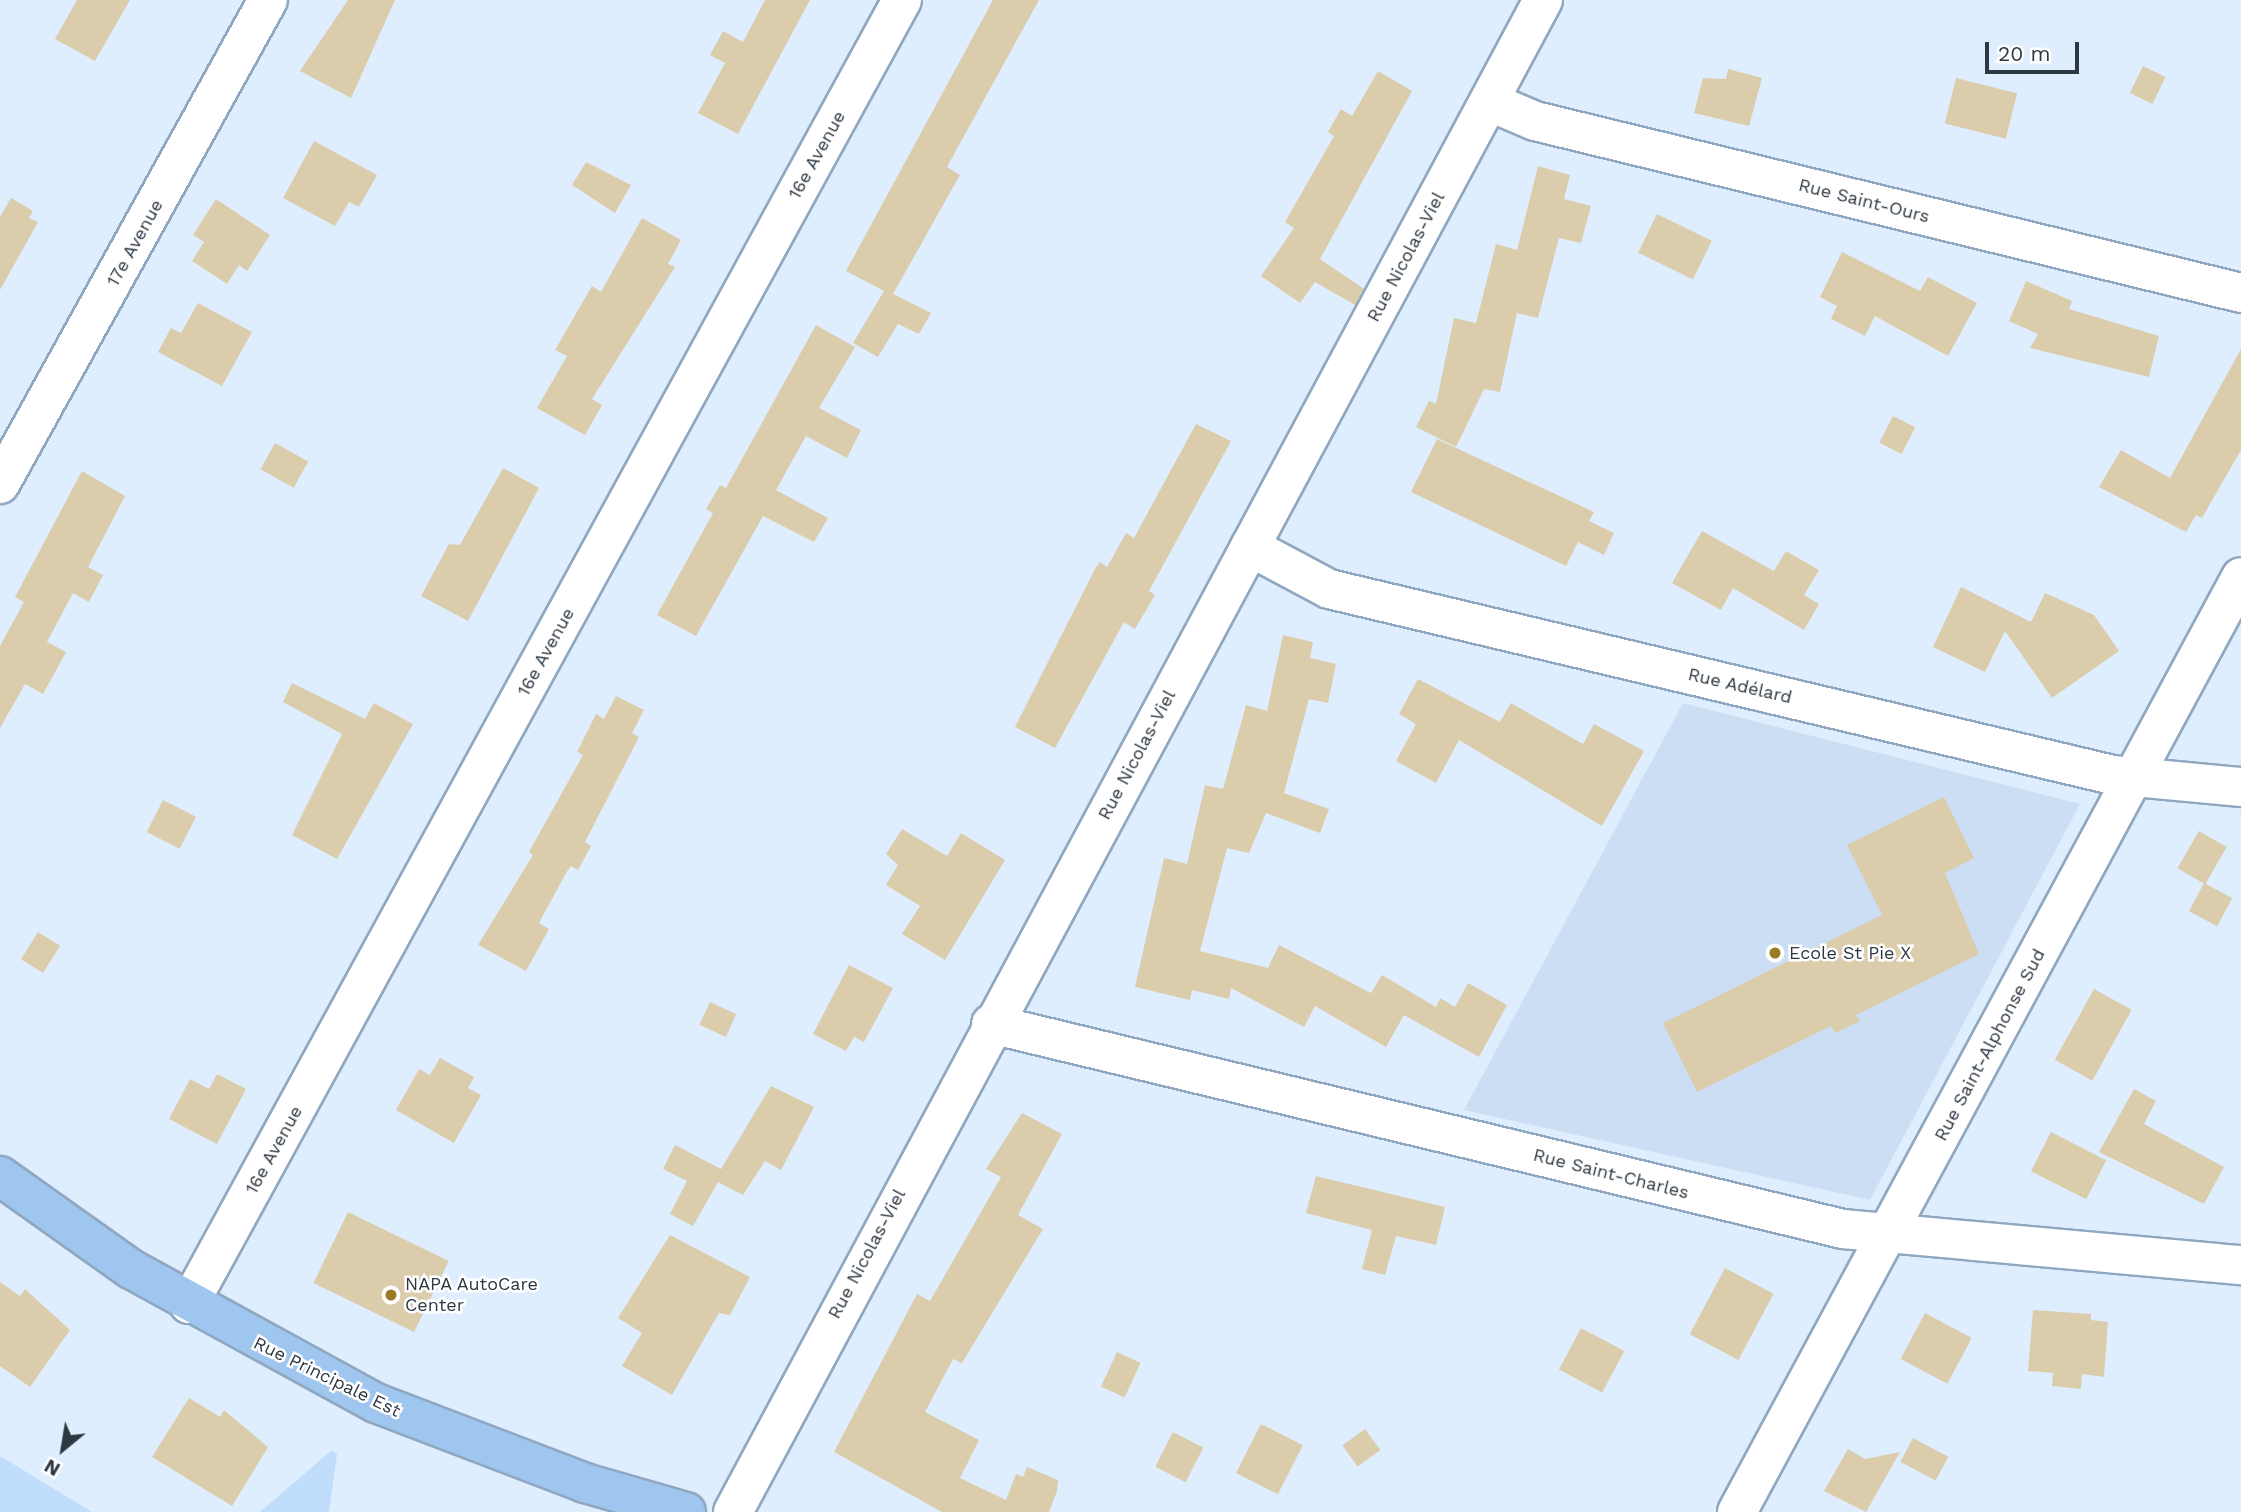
<!DOCTYPE html>
<html>
<head>
<meta charset="utf-8">
<style>
  body { margin:0 }
  #map { position:relative; width:2241px; height:1512px; overflow:hidden; background:#dfeefe; font-family:"Work Sans",sans-serif }
  div>[style] { position:absolute }
  .built>* { inset:0; background:#ccdef3 }
  .green>* { inset:0; background:#c1ddfc }
  .building>* { inset:0; background:#dbccac; transform-origin:0 0 }
  .roads { filter:drop-shadow(2px 0 #8fa7c1) drop-shadow(-2px 0 #8fa7c1) drop-shadow(0 2px #8fa7c1) drop-shadow(0 -2px #8fa7c1) }
  .minor>* { height:38px; margin:-19px; padding:0 19px; transform-origin:19px; border-radius:19px; background:#fff }
  .major>* { height:38px; margin:-19px; padding:0 19px; transform-origin:19px; border-radius:19px; background:#9fc6ef }
  .dots>* { width:19px; height:19px; translate:-50% -50%; box-sizing:border-box; border:4px solid #fff; border-radius:50% }
  span { translate:-50% -50%; white-space:nowrap; text-align:center; line-height:1.15; -webkit-text-stroke:5px #fff; paint-order:stroke }
  .street-label { font-size:18px; color:#2e3842 }
  .poi-label { font-size:18px; color:#2e3842 }
  .left { translate:0 -50%; text-align:left }
  .north { position:absolute; left:28px; top:1414px; width:70px; height:70px; -webkit-text-stroke:5px #fff; paint-order:stroke; rotate:210deg; font-size:19px; font-weight:700; line-height:28px; text-align:center; color:#2e3842 }
  .north::after { content:''; display:block; margin:auto; width:24px; height:32px; background:#2e3842; clip-path:polygon(50% 0,100% 100%,50% 72%,0 100%) }
  .scale { position:absolute; left:1985px; top:42px; width:94px; height:32px; box-sizing:border-box; border:4px solid #2e3842; border-top:0; padding-left:9px; font-size:21px; line-height:24px; white-space:nowrap; color:#2e3842; -webkit-text-stroke:5px #fff; paint-order:stroke }
</style>
</head>
<body>
<div id="map">
  <div class="built">
    <i style="clip-path:polygon(1683px 703px,2080px 804px,1870px 1200px,1464px 1110px)"></i>
  </div>
  <div class="green">
    <i style="clip-path:polygon(332px 1450px,337px 1454px,329px 1512px,260px 1512px)"></i>
    <i style="clip-path:polygon(0 1456px,92px 1512px,0 1512px)"></i>
  </div>
  <div class="building">
    <i style="clip-path:polygon(77px 0,130px 0,95px 61px,55px 39px)"></i>
    <i style="clip-path:polygon(348px 0,395px 0,351px 98px,300px 71px)"></i>
    <i style="clip-path:polygon(765px 0,810px 0,738px 134px,698px 113px,725px 63px,710px 55px,723px 31px,743px 42px)"></i>
    <i style="clip-path:polygon(993px 0,1039px 0,947px 167px,960px 175px,893px 294px,931px 313px,919px 334px,898px 324px,878px 357px,853px 343px,884px 291px,846px 271px)"></i>
    <i style="left:2143px;top:66px;width:25px;height:30px;rotate:26deg"></i>
    <i style="clip-path:polygon(1728px 69px,1762px 78px,1749px 126px,1694px 113px,1703px 78px,1726px 79px)"></i>
    <i style="clip-path:polygon(1378px 71px,1412px 91px,1320px 259px,1364px 289px,1355px 305px,1315px 282px,1300px 303px,1261px 276px,1294px 228px,1285px 222px,1334px 136px,1328px 132px,1341px 109px,1352px 116px)"></i>
    <i style="left:1956px;top:78px;width:63px;height:47px;rotate:14deg"></i>
    <i style="clip-path:polygon(314px 141px,377px 175px,359px 207px,349px 202px,335px 226px,283px 198px)"></i>
    <i style="clip-path:polygon(586px 162px,631px 185px,615px 213px,572px 185px)"></i>
    <i style="clip-path:polygon(1538px 166px,1570px 175px,1564px 199px,1591px 206px,1581px 243px,1559px 238px,1538px 318px,1517px 313px,1500px 392px,1484px 389px,1456px 447px,1416px 427px,1429px 401px,1436px 404px,1454px 318px,1476px 323px,1496px 244px,1517px 250px)"></i>
    <i style="clip-path:polygon(11px 198px,33px 211px,29px 218px,38px 222px,0 290px,0 217px)"></i>
    <i style="clip-path:polygon(216px 199px,270px 235px,247px 271px,239px 265px,227px 284px,192px 261px,204px 242px,193px 235px)"></i>
    <i style="left:1657px;top:214px;width:61px;height:43px;rotate:26deg"></i>
    <i style="clip-path:polygon(642px 218px,681px 240px,668px 264px,675px 267px,592px 399px,602px 405px,585px 435px,537px 408px,567px 356px,555px 350px,592px 286px,601px 292px)"></i>
    <i style="clip-path:polygon(1842px 252px,1920px 291px,1928px 277px,1977px 303px,1948px 356px,1875px 316px,1865px 336px,1831px 319px,1837px 306px,1820px 297px)"></i>
    <i style="clip-path:polygon(2026px 281px,2072px 301px,2069px 309px,2159px 336px,2149px 377px,2030px 348px,2038px 334px,2009px 321px)"></i>
    <i style="clip-path:polygon(198px 303px,252px 332px,222px 386px,158px 352px,171px 328px,181px 333px)"></i>
    <i style="clip-path:polygon(816px 325px,855px 347px,819px 408px,861px 430px,847px 458px,806px 436px,776px 490px,828px 518px,814px 542px,763px 516px,696px 636px,657px 615px,713px 513px,706px 509px,720px 485px,726px 488px)"></i>
    <i style="clip-path:polygon(2241px 349px,2241px 450px,2202px 518px,2196px 515px,2186px 532px,2099px 487px,2121px 450px,2170px 478px)"></i>
    <i style="left:1893px;top:416px;width:25px;height:30px;rotate:27deg"></i>
    <i style="clip-path:polygon(1196px 424px,1231px 441px,1149px 591px,1155px 595px,1135px 629px,1124px 622px,1055px 748px,1015px 727px,1095px 569px,1100px 562px,1107px 567px,1126px 533px,1134px 538px)"></i>
    <i style="clip-path:polygon(1437px 439px,1594px 512px,1589px 521px,1614px 533px,1604px 555px,1578px 542px,1566px 566px,1411px 492px)"></i>
    <i style="left:275px;top:443px;width:38px;height:30px;rotate:29deg"></i>
    <i style="clip-path:polygon(503px 468px,539px 488px,468px 621px,421px 596px,449px 544px,460px 545px)"></i>
    <i style="clip-path:polygon(82px 471px,125px 496px,88px 567px,103px 575px,89px 602px,73px 593px,47px 642px,66px 652px,43px 694px,25px 684px,0 728px,0 646px,24px 602px,15px 597px)"></i>
    <i style="clip-path:polygon(1702px 531px,1774px 571px,1786px 551px,1819px 570px,1804px 595px,1819px 604px,1804px 630px,1733px 588px,1721px 610px,1672px 583px)"></i>
    <i style="clip-path:polygon(1961px 587px,2031px 622px,2045px 593px,2094px 615px,2119px 651px,2052px 698px,2005px 631px,1985px 672px,1933px 647px)"></i>
    <i style="clip-path:polygon(1283px 635px,1313px 642px,1310px 658px,1336px 664px,1328px 703px,1309px 699px,1284px 793px,1329px 809px,1320px 833px,1266px 813px,1249px 853px,1227px 848px,1200px 951px,1268px 968px,1279px 945px,1371px 993px,1382px 975px,1436px 1007px,1440px 998px,1455px 1007px,1468px 983px,1507px 1005px,1479px 1057px,1404px 1015px,1386px 1047px,1315px 1006px,1304px 1027px,1231px 988px,1229px 999px,1192px 990px,1190px 1000px,1135px 987px,1164px 858px,1187px 864px,1205px 785px,1223px 789px,1246px 705px,1267px 711px)"></i>
    <i style="clip-path:polygon(1418px 679px,1500px 722px,1511px 703px,1583px 744px,1594px 724px,1644px 751px,1602px 826px,1459px 740px,1436px 783px,1396px 761px,1416px 724px,1399px 714px)"></i>
    <i style="clip-path:polygon(292px 683px,365px 719px,374px 703px,413px 724px,337px 859px,292px 835px,342px 734px,283px 702px)"></i>
    <i style="clip-path:polygon(616px 696px,644px 710px,632px 733px,639px 737px,585px 842px,591px 846px,578px 870px,571px 866px,566px 873px,539px 923px,549px 929px,526px 971px,478px 945px,533px 855px,529px 852px,583px 755px,577px 752px,596px 714px,604px 719px)"></i>
    <i style="clip-path:polygon(1944px 797px,1974px 858px,1945px 873px,1979px 954px,1856px 1015px,1860px 1021px,1835px 1033px,1831px 1026px,1697px 1092px,1663px 1023px,1882px 915px,1847px 845px)"></i>
    <i style="left:163px;top:800px;width:37px;height:36px;rotate:27deg"></i>
    <i style="clip-path:polygon(902px 829px,947px 856px,961px 833px,1005px 860px,945px 960px,902px 934px,920px 906px,886px 885px,898px 865px,886px 854px)"></i>
    <i style="left:2199px;top:831px;width:32px;height:43px;rotate:30deg"></i>
    <i style="left:2204px;top:883px;width:32px;height:32px;rotate:28deg"></i>
    <i style="left:38px;top:932px;width:26px;height:32px;rotate:32deg"></i>
    <i style="clip-path:polygon(849px 965px,893px 988px,864px 1042px,854px 1037px,846px 1051px,813px 1034px)"></i>
    <i style="left:2094px;top:989px;width:43px;height:81px;rotate:29deg"></i>
    <i style="left:710px;top:1002px;width:29px;height:25px;rotate:25deg"></i>
    <i style="clip-path:polygon(440px 1058px,474px 1077px,468px 1088px,481px 1095px,454px 1143px,396px 1110px,419px 1069px,430px 1075px)"></i>
    <i style="clip-path:polygon(217px 1074px,246px 1089px,217px 1144px,169px 1119px,190px 1079px,209px 1089px)"></i>
    <i style="clip-path:polygon(771px 1086px,814px 1107px,781px 1170px,765px 1161px,743px 1195px,718px 1182px,693px 1226px,670px 1214px,687px 1181px,663px 1169px,675px 1145px,721px 1169px)"></i>
    <i style="clip-path:polygon(2134px 1089px,2156px 1101px,2144px 1124px,2224px 1167px,2204px 1204px,2099px 1152px)"></i>
    <i style="clip-path:polygon(1022px 1113px,1062px 1134px,1018px 1215px,1043px 1229px,962px 1363px,953px 1359px,925px 1412px,979px 1440px,960px 1478px,1006px 1500px,1016px 1474px,1023px 1477px,1027px 1467px,1058px 1480px,1057px 1491px,1049px 1512px,942px 1512px,834px 1452px,917px 1294px,930px 1301px,1001px 1177px,986px 1169px)"></i>
    <i style="left:2051px;top:1132px;width:62px;height:44px;rotate:27deg"></i>
    <i style="clip-path:polygon(1316px 1176px,1445px 1207px,1436px 1245px,1396px 1236px,1385px 1275px,1362px 1269px,1372px 1230px,1306px 1213px)"></i>
    <i style="left:348px;top:1212px;width:112px;height:79px;rotate:26deg"></i>
    <i style="clip-path:polygon(670px 1235px,750px 1277px,730px 1315px,719px 1313px,672px 1395px,622px 1366px,642px 1333px,618px 1318px)"></i>
    <i style="left:1725px;top:1268px;width:55px;height:75px;rotate:28deg"></i>
    <i style="clip-path:polygon(0 1282px,20px 1296px,25px 1289px,70px 1330px,30px 1387px,0 1366px)"></i>
    <i style="clip-path:polygon(2033px 1310px,2091px 1314px,2091px 1320px,2108px 1322px,2104px 1377px,2082px 1374px,2081px 1389px,2052px 1386px,2053px 1373px,2028px 1371px)"></i>
    <i style="left:1925px;top:1313px;width:53px;height:52px;rotate:28deg"></i>
    <i style="left:1581px;top:1328px;width:49px;height:47px;rotate:28deg"></i>
    <i style="left:1117px;top:1352px;width:26px;height:38px;rotate:25deg"></i>
    <i style="clip-path:polygon(189px 1398px,220px 1417px,224px 1410px,268px 1447px,232px 1506px,152px 1457px)"></i>
    <i style="left:1261px;top:1424px;width:47px;height:55px;rotate:27deg"></i>
    <i style="left:1365px;top:1429px;width:26px;height:28px;rotate:54deg"></i>
    <i style="left:1173px;top:1432px;width:34px;height:39px;rotate:27deg"></i>
    <i style="left:1913px;top:1438px;width:40px;height:27px;rotate:28deg"></i>
    <i style="clip-path:polygon(1848px 1449px,1865px 1459px,1900px 1452px,1866px 1512px,1824px 1491px)"></i>
  </div>
  <div class="roads">
    <div class="minor">
      <i style="left:1490px;top:102px;width:49px;rotate:22.9deg"></i>
      <i style="left:1535px;top:121px;width:727px;rotate:13.69deg"></i>
      <i style="left:0;top:484px;width:553px;rotate:-61.03deg"></i>
      <i style="left:1250px;top:547px;width:89px;rotate:28deg"></i>
      <i style="left:1329px;top:589px;width:806px;rotate:13.35deg"></i>
      <i style="left:2113px;top:775px;width:129px;rotate:5.4deg"></i>
      <i style="left:991px;top:1024px;width:876px;rotate:13.53deg"></i>
      <i style="left:1843px;top:1229px;width:400px;rotate:5.2deg"></i>
      <i style="left:189px;top:1304px;width:1486px;rotate:-61.33deg"></i>
      <i style="left:733px;top:1512px;width:1715px;rotate:-61.82deg"></i>
      <i style="left:1737px;top:1512px;width:1062px;rotate:-61.67deg"></i>
    </div>
    <div class="major">
      <i style="left:0;top:1176px;width:161px;rotate:35.4deg"></i>
      <i style="left:131px;top:1269px;width:279px;rotate:28.7deg"></i>
      <i style="left:376px;top:1403px;width:224px;rotate:20.9deg"></i>
      <i style="left:585px;top:1483px;width:105px;rotate:16deg"></i>
    </div>
  </div>
  <div class="dots">
    <i style="left:1775px;top:953px;background:#9a7923"></i>
    <i style="left:391px;top:1295px;background:#9a7923"></i>
  </div>
  <div class="street-label">
    <span style="left:817px;top:155px;rotate:-61deg">16e Avenue</span>
    <span style="left:1864px;top:201px;rotate:14deg">Rue Saint-Ours</span>
    <span style="left:135px;top:243px;rotate:-61deg">17e Avenue</span>
    <span style="left:1406px;top:257px;rotate:-62deg">Rue Nicolas-Viel</span>
    <span style="left:546px;top:652px;rotate:-61deg">16e Avenue</span>
    <span style="left:1740px;top:686px;rotate:13deg">Rue Adélard</span>
    <span style="left:1137px;top:755px;rotate:-62deg">Rue Nicolas-Viel</span>
    <span style="left:1990px;top:1045px;rotate:-62deg">Rue Saint-Alphonse Sud</span>
    <span style="left:274px;top:1150px;rotate:-61deg">16e Avenue</span>
    <span style="left:1611px;top:1174px;rotate:14deg">Rue Saint-Charles</span>
    <span style="left:867px;top:1254px;rotate:-62deg">Rue Nicolas-Viel</span>
    <span style="left:327px;top:1377px;rotate:26deg">Rue Principale Est</span>
  </div>
  <div class="poi-label">
    <span class="left" style="left:1789px;top:953px">Ecole St Pie X</span>
    <span class="left" style="left:405px;top:1295px">NAPA AutoCare<br>Center</span>
  </div>
  <div class="north">N</div>
  <div class="scale">20 m</div>
</div>
</body>
</html>
